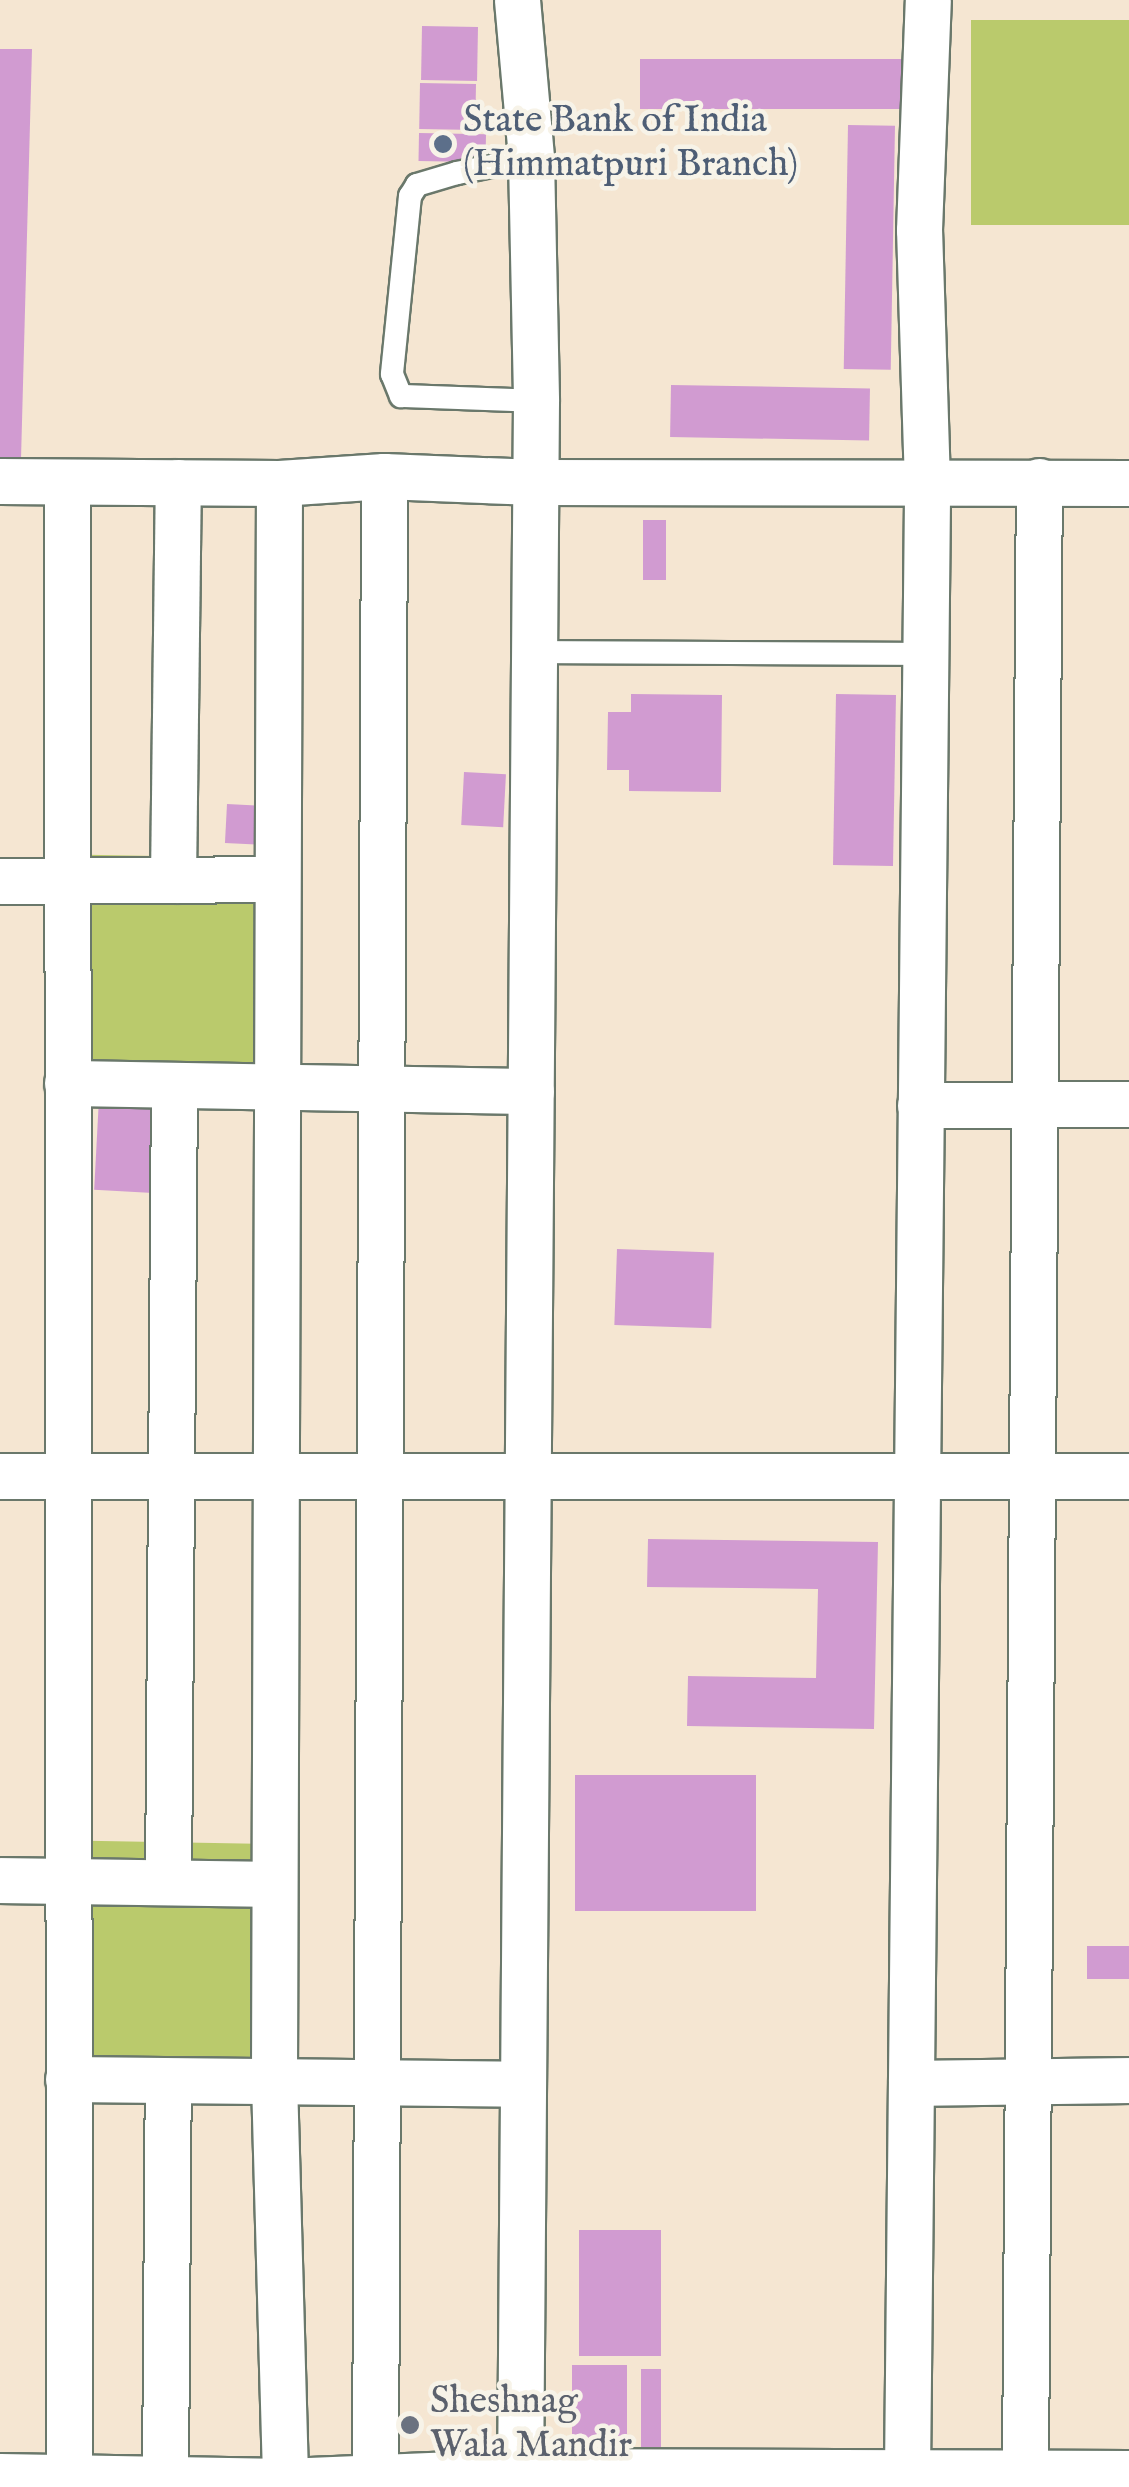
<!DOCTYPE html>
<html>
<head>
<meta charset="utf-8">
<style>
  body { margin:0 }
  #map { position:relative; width:1129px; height:2487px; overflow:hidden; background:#f5e6d2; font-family:"IM FELL English",serif }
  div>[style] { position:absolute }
  .green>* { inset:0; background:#baca6c; transform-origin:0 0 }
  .building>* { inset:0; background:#d19bd1; transform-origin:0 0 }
  .roads { filter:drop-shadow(2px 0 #6a786b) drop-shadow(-2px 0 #6a786b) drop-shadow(0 2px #6a786b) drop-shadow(0 -2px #6a786b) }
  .service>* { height:22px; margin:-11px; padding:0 11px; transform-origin:11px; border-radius:11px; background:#fff }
  .minor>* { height:45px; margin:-22.5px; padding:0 22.5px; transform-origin:22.5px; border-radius:22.5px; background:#fff }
  .dots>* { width:28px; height:28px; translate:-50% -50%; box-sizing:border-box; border:5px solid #f7f3e8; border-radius:50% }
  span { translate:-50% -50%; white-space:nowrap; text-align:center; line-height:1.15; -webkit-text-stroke:9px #f7f3e8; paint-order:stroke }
  .service-label { font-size:38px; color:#4e5e75 }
  .left { translate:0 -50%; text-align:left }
  .worship-label { font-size:38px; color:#5b616d }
</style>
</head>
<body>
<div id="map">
  <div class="green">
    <i style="left:971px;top:20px;width:158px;height:205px"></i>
    <i style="left:268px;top:858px;width:222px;height:195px;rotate:91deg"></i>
    <i style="left:268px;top:1844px;width:222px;height:195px;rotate:91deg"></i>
  </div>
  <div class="building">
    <i style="left:422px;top:26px;width:56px;height:54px;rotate:1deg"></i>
    <i style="clip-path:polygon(0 49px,32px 49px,21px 459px,0 458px)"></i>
    <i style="left:640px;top:59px;width:274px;height:50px"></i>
    <i style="left:420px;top:83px;width:56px;height:46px;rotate:1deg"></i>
    <i style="left:848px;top:125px;width:47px;height:244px;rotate:1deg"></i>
    <i style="left:419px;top:133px;width:67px;height:28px;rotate:1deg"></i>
    <i style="left:671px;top:385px;width:199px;height:52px;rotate:1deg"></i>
    <i style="left:643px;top:520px;width:23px;height:60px"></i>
    <i style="clip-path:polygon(631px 694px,722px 695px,721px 792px,629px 791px,629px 770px,607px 770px,608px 712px,631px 712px)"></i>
    <i style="left:836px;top:694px;width:60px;height:171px;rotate:1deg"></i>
    <i style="left:464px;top:772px;width:42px;height:53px;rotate:3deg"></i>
    <i style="left:227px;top:804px;width:40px;height:39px;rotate:3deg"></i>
    <i style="left:99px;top:1098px;width:68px;height:92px;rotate:3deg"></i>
    <i style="left:617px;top:1249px;width:97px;height:76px;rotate:2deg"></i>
    <i style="clip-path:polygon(648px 1539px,878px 1542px,874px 1729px,687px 1726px,688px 1676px,816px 1678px,818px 1589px,647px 1587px)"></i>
    <i style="left:575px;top:1775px;width:181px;height:136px"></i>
    <i style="left:1129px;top:1946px;width:33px;height:42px;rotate:90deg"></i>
    <i style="left:579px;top:2230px;width:82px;height:126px"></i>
    <i style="left:572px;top:2365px;width:55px;height:79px"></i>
    <i style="left:641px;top:2369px;width:20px;height:78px"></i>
  </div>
  <div class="roads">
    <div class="service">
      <i style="left:531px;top:158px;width:76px;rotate:168.5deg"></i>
      <i style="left:457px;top:173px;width:42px;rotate:163.3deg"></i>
      <i style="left:417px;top:185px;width:13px;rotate:122deg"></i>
      <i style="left:410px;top:196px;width:179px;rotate:95.8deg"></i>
      <i style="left:392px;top:374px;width:24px;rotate:68deg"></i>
      <i style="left:401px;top:396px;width:135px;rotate:2.1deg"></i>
      <i style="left:535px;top:652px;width:390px;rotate:0.3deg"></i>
    </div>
    <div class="minor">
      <i style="left:517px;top:0;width:159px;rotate:84.9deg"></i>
      <i style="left:531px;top:158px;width:243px;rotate:88.8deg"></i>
      <i style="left:536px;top:401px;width:2070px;rotate:90.44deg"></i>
      <i style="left:0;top:481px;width:279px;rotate:0.4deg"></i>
      <i style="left:279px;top:483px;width:105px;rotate:-3.8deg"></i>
      <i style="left:384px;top:476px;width:152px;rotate:2.3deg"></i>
      <i style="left:536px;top:482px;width:593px;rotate:0.1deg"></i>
      <i style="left:67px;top:482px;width:1996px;rotate:89.94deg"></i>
      <i style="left:279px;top:483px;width:1598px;rotate:90.18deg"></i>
      <i style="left:274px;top:2081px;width:400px;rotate:88.4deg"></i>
      <i style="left:173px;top:880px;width:398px;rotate:-89.3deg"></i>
      <i style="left:0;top:881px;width:275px;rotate:-0.4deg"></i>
      <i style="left:67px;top:1083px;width:464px;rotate:1deg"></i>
      <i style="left:920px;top:1105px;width:209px;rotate:-0.3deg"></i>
      <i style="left:0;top:1476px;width:1129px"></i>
      <i style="left:0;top:1880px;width:274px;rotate:0.8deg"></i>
      <i style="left:168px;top:1882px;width:797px;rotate:-89.57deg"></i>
      <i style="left:68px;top:2079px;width:455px;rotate:0.6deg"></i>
      <i style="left:911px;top:2083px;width:218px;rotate:-0.8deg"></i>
      <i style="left:1025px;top:2471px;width:1990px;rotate:-89.6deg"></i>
      <i style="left:907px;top:2473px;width:1990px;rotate:-89.42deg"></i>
      <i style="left:927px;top:483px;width:253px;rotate:-91.8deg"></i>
      <i style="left:919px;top:230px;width:230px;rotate:-87.8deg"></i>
      <i style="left:0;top:2476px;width:285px;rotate:1deg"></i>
      <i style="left:285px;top:2481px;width:235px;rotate:-2.4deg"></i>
      <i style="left:520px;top:2471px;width:609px;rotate:0.19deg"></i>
      <i style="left:375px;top:2477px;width:2001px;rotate:-89.74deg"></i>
      <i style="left:165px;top:2480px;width:399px;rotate:-89.6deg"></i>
    </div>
  </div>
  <div class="dots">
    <i style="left:443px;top:144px;background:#5c6f8a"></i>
    <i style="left:410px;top:2425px;background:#6b7280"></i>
  </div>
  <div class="service-label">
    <span class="left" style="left:463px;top:144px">State Bank of India<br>(Himmatpuri Branch)</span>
  </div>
  <div class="worship-label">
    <span class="left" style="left:430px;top:2425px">Sheshnag<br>Wala Mandir</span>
  </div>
</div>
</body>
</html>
